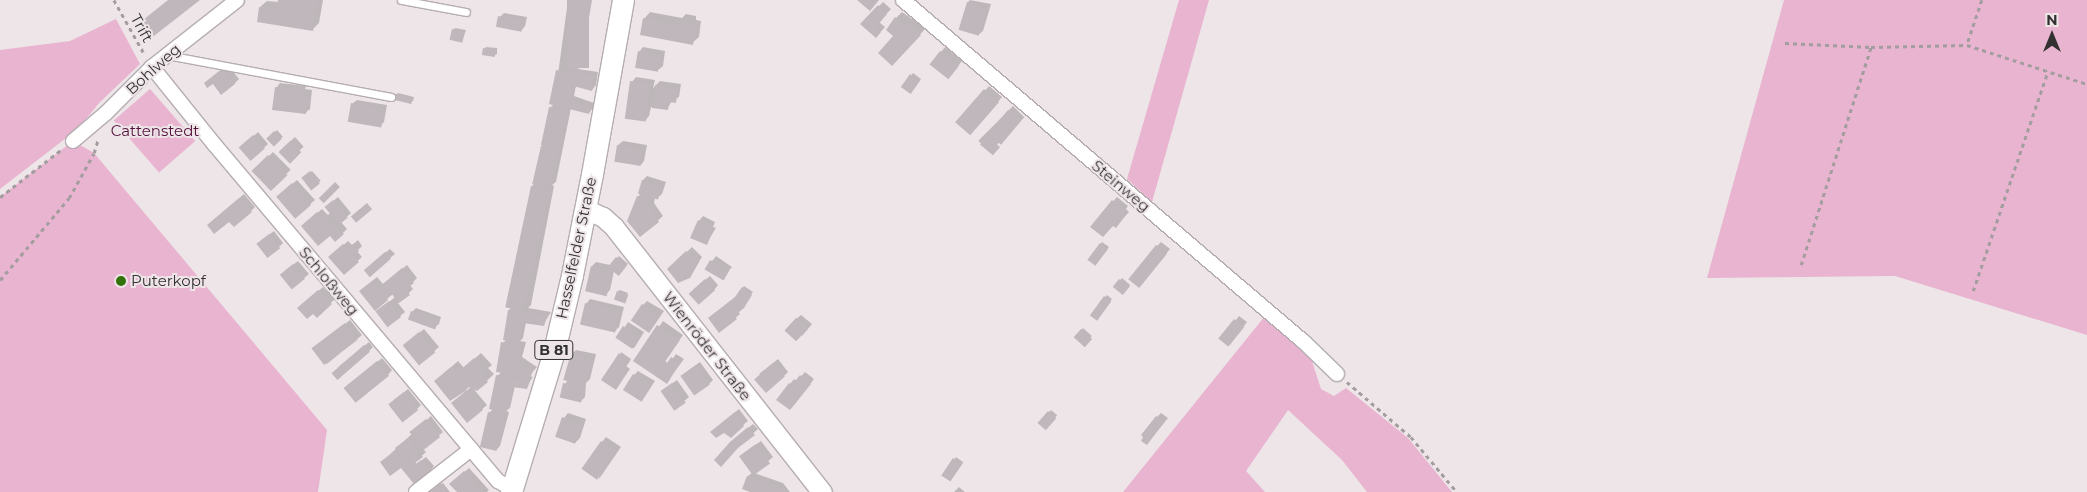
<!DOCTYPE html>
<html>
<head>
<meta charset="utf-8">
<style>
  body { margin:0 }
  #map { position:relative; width:2087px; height:492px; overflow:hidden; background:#eee5e9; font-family:Montserrat,sans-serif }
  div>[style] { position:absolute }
  .green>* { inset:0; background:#e8b4cf; transform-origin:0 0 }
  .shadow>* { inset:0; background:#0003; transform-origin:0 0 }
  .building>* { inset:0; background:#bfb7bb; transform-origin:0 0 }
  .path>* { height:2.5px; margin-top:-1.25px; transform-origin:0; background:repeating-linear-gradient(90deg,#a39d9f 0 4px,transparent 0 8px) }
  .roads { filter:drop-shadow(1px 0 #b5adb1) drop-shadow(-1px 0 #b5adb1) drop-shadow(0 1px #b5adb1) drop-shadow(0 -1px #b5adb1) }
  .service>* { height:7px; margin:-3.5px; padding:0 3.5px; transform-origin:3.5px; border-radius:3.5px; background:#fff }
  .minor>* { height:14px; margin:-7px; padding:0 7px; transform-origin:7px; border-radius:7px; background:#fff }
  .secondary>* { height:19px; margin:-9.5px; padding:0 9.5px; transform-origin:9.5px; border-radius:9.5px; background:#fff }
  .primary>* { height:21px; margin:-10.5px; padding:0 10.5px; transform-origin:10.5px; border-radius:10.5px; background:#fff }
  .dots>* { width:14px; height:14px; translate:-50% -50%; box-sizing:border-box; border:2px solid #eee5e9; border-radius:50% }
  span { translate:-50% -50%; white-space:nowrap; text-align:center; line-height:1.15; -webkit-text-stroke:4px #eee5e9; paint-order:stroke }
  .shield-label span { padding:1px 4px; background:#eee5e9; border:1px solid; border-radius:4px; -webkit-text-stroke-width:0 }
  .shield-label { font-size:14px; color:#333031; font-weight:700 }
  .street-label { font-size:15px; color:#333031 }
  .park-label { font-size:15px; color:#53103a }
  .poi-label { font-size:15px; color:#333031 }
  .left { translate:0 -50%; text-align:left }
  .north { position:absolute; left:2027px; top:10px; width:50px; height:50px; -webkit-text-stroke:4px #eee5e9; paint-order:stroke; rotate:0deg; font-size:14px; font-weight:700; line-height:20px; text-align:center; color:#333031 }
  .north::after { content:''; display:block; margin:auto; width:18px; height:22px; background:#333031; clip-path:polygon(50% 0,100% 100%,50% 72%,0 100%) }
</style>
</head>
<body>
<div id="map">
  <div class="green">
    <i style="clip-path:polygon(1179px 0,1209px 0,1152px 202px,1127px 179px)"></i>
    <i style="clip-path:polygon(1784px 0,2087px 0,2087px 335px,1895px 276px,1707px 278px)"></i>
    <i style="clip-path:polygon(116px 19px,140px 64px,99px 103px,79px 128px,0 189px,0 50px,70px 41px)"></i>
    <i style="left:150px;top:89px;width:69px;height:48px;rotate:49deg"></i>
    <i style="clip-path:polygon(73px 141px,94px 153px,327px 430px,318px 492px,0 492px,0 197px)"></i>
    <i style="clip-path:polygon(1265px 316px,1309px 352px,1321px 389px,1334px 396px,1346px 388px,1408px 438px,1452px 492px,1367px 492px,1342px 460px,1288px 410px,1246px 471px,1265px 492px,1123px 492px)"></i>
  </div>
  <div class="shadow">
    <i style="clip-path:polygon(280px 0,323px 0,319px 23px,313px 29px,260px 7px,267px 1px,279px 2px)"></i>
    <i style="clip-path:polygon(568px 0,592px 0,581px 66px,578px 69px,598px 72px,596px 85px,592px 90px,576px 86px,574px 96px,594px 103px,593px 108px,589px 113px,571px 108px,556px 182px,552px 185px,554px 186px,531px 305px,528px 308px,551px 312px,543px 325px,526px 322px,523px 338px,520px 341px,526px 342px,522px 357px,537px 367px,529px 376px,533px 377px,526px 387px,515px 386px,510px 408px,506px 411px,509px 412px,500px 446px,496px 450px,489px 413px,493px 409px,497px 376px,502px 372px,503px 343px,506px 340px,509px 310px,512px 307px,532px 186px,535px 183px,550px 108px,554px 104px)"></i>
    <i style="clip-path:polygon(970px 0,991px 4px,983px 31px,978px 35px,968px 2px)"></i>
    <i style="clip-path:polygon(883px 2px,891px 9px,879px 22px,885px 27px,876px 37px,862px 24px)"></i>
    <i style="clip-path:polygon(650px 12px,682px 18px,686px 14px,696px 16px,696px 20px,701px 21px,699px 37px,692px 43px,644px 19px)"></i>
    <i style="clip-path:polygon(902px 12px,912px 19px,915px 16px,927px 27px,892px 64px,896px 18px)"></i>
    <i style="clip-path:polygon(504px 13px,527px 17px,525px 26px,521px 31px,500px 17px)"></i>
    <i style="clip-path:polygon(455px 28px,466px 30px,462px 42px,453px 30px)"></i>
    <i style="clip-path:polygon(486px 47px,497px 48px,497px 54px,495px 55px,484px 49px)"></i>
    <i style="clip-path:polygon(643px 47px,665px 51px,663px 66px,658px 70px,639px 52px)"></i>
    <i style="clip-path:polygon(945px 47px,962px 61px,952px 74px,931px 64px)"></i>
    <i style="clip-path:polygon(228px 65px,239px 79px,234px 84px,205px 83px)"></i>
    <i style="left:913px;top:73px;width:10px;height:17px;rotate:37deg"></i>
    <i style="clip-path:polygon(636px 77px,655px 80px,653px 88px,660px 81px,681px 84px,679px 97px,672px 101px,667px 109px,651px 107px,649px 116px,645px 121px,632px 82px)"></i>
    <i style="clip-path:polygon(280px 83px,306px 86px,305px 89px,312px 90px,310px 109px,305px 113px,276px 88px)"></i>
    <i style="clip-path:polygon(989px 86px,1002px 97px,975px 129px,958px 123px)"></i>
    <i style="clip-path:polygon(398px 93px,414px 97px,413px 101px,411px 102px,396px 95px)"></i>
    <i style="clip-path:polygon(357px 100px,387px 105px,384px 122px,380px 126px,352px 104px)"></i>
    <i style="left:1013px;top:106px;width:16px;height:49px;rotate:45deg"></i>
    <i style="left:277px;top:130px;width:9px;height:13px;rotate:49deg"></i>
    <i style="clip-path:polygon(258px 132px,268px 144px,251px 160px,245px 144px)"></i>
    <i style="left:295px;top:137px;width:13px;height:21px;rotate:48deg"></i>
    <i style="clip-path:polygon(623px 141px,647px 145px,644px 161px,640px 166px,618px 145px)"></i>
    <i style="left:273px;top:152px;width:25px;height:27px;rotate:45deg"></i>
    <i style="left:312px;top:171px;width:13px;height:11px;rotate:48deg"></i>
    <i style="clip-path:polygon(647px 176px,666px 182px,662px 194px,657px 198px,655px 198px,654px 203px,663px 216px,640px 236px,638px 197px,641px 193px,643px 180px)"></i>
    <i style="clip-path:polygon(297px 180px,315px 200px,295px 217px,282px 193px)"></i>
    <i style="clip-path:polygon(244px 194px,255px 207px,251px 211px,229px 220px,213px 221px)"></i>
    <i style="clip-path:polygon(338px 197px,351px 213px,341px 222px,347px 229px,343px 233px,330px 234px,307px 222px,322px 209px,328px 215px,331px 212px,331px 203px)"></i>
    <i style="clip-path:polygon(1117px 197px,1128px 206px,1126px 209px,1129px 212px,1120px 222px,1092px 226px)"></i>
    <i style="clip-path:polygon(703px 216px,715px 222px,713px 227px,716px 228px,706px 244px,699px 221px)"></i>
    <i style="clip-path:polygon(274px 231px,283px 243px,279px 247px,262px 240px)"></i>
    <i style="clip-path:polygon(358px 240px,362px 246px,357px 251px,362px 257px,344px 273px,334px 253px,348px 241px,352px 245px)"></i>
    <i style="clip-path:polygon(1102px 242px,1109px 247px,1097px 262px,1089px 259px)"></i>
    <i style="clip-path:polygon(1161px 242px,1170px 249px,1143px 282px,1157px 246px)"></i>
    <i style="clip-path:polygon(692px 247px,702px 257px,690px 276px,669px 269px)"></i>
    <i style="clip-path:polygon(390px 249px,395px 254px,390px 258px,370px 265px)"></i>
    <i style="clip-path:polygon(619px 256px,628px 264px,618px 274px,614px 271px,610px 290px,606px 294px,592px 266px,596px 262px,610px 265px)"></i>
    <i style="clip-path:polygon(716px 256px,732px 267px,722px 279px,706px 269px)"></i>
    <i style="clip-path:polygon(298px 261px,309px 274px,292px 288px,286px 270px)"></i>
    <i style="clip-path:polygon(407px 265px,417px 278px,410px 285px,413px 289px,398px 303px,405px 312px,388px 326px,382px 308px,395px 297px,393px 294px,387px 299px,365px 287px,377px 277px,383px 284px)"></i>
    <i style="clip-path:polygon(710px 276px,718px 285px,714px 290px,694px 289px)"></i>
    <i style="left:1122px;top:278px;width:11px;height:11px;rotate:41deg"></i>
    <i style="clip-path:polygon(744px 286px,753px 292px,738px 311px,740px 314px,720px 331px,709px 318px,737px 296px)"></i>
    <i style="clip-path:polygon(323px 287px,335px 299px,317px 316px,303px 304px)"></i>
    <i style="clip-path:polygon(620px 290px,628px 293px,624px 301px,618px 291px)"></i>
    <i style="clip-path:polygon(1107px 295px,1112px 299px,1098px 316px,1091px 314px)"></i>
    <i style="clip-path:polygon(590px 299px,624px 307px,619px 327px,615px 331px,586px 304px)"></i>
    <i style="clip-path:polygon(647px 301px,664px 311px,650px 331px,643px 305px)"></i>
    <i style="clip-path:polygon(416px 308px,441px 317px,439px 324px,434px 328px,412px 312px)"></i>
    <i style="clip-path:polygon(801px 315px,812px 324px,802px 336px,796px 319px)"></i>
    <i style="left:1239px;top:316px;width:10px;height:29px;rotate:37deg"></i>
    <i style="clip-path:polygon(350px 320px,362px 335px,327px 364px,319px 345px)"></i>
    <i style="clip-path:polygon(663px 321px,683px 335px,665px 361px,669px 364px,676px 354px,684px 359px,667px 382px,635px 361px)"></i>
    <i style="left:628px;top:322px;width:19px;height:19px;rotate:32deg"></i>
    <i style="left:1083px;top:328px;width:12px;height:12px;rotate:42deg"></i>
    <i style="clip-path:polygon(424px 329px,439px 347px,420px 363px,409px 341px)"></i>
    <i style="clip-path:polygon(369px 342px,373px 347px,369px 351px,337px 368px)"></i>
    <i style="clip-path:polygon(576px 350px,596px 354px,590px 379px,586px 383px,585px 397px,581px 401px,565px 384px,569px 379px,572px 354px)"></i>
    <i style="clip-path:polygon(621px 352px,631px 359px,626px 366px,630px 369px,615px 389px)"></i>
    <i style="clip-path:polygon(481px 353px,492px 365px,488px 368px,494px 374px,477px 390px,472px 387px,487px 405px,468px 421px,457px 399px,471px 387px,442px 375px,458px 361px,464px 368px)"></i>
    <i style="clip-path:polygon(382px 358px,392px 370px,388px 375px,345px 388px)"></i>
    <i style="clip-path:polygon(778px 359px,788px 372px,784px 376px,759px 374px)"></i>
    <i style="clip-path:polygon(700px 362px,713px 380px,709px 384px,681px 376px)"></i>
    <i style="clip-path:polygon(638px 371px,655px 381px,642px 400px,634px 375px)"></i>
    <i style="clip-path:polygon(805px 372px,814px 379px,794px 405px,778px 399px,794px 379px,797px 381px)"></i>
    <i style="clip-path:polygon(677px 380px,689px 397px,675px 409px,667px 387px)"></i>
    <i style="clip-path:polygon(408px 389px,421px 405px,417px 409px,394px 400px)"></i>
    <i style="clip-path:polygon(739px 409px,748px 421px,743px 425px,716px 428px)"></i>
    <i style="left:1051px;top:410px;width:8px;height:17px;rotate:40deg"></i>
    <i style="clip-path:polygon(568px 413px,586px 419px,580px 438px,575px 443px,564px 418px)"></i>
    <i style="clip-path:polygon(1161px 413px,1168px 418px,1147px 444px,1157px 417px)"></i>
    <i style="clip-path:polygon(431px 416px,443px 432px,423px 449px,426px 452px,415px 462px,417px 464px,426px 457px,434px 466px,430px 471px,401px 466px,386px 458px)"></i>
    <i style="clip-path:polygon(753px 424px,758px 429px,739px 446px,736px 438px)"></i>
    <i style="clip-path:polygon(606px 437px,621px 447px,599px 479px,602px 442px)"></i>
    <i style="clip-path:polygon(761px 441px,773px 457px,754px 473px,783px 483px,790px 492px,754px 492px,748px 476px,752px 473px,744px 453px)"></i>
    <i style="left:956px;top:457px;width:9px;height:22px;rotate:36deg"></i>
    <i style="clip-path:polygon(469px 468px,489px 490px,487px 492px,458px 492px,455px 480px)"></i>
    <i style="clip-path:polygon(443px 483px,450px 492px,430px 492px)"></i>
    <i style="clip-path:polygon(959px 487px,965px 492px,954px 492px)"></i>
  </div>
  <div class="building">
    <i style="clip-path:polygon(168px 0,200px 0,150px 39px,138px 24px)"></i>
    <i style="clip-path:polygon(278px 0,318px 0,313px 31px,257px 22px,259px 7px,277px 9px)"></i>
    <i style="left:567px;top:0;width:22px;height:68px"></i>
    <i style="clip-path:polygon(857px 0,879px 0,870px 11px)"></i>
    <i style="left:967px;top:2px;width:21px;height:29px;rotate:17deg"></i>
    <i style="clip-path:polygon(878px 5px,887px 14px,876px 27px,881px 32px,876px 38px,860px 24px)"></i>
    <i style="left:498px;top:16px;width:26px;height:11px;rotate:11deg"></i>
    <i style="clip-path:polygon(895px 17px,904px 25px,908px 22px,921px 35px,892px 66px,878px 53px,893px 36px,886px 30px)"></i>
    <i style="clip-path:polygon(643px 18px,677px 24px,678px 20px,691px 22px,690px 26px,696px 27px,693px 45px,640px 35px)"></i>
    <i style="left:452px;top:29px;width:13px;height:11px;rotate:13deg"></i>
    <i style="left:483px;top:48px;width:13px;height:7px;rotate:9deg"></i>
    <i style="left:638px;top:51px;width:23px;height:17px;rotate:10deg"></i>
    <i style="left:940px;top:51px;width:24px;height:17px;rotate:38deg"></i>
    <i style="clip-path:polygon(223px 68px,235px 84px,221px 95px,213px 84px,207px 88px,204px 83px)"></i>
    <i style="clip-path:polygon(556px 70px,594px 76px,592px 91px,573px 86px,570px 100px,590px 107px,589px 114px,549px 104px)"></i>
    <i style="left:910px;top:74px;width:12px;height:16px;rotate:35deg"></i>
    <i style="left:630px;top:81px;width:21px;height:38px;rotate:8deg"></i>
    <i style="clip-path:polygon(655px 85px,678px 88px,676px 103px,669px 102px,668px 110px,652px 108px)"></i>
    <i style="clip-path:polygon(275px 87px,302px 90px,302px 93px,308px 94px,306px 114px,272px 110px)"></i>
    <i style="left:984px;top:89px;width:20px;height:44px;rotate:41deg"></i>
    <i style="left:395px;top:94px;width:18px;height:6px;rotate:13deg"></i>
    <i style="left:351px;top:103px;width:34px;height:19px;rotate:10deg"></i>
    <i style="left:549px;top:107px;width:19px;height:39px;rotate:12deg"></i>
    <i style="left:1008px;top:110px;width:17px;height:31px;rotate:40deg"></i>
    <i style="left:274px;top:131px;width:11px;height:11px;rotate:45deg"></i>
    <i style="left:253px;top:135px;width:18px;height:19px;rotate:49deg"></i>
    <i style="left:987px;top:136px;width:17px;height:11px;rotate:40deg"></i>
    <i style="left:290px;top:141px;width:16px;height:16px;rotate:45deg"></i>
    <i style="left:617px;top:145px;width:26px;height:17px;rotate:9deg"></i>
    <i style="left:541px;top:146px;width:18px;height:39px;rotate:13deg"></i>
    <i style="left:268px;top:155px;width:28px;height:23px;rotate:46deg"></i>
    <i style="left:310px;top:171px;width:16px;height:11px;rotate:52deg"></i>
    <i style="left:642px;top:180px;width:21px;height:14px;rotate:17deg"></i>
    <i style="left:335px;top:182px;width:7px;height:23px;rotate:45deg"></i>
    <i style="left:292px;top:183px;width:29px;height:21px;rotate:49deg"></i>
    <i style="left:531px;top:186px;width:19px;height:124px;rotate:12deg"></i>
    <i style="clip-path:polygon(637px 196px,651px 201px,651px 208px,659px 222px,640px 237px,627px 221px)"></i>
    <i style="clip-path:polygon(239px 198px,252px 212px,234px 227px,229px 222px,214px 234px,207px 225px)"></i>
    <i style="left:333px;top:200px;width:23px;height:11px;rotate:50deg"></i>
    <i style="clip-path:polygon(1112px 200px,1125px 211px,1123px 214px,1125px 216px,1116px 228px,1113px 226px,1103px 237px,1090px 227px)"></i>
    <i style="left:367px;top:203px;width:8px;height:21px;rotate:50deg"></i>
    <i style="clip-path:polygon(317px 212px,323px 219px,325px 216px,344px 234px,335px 242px,330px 236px,318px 246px,301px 226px)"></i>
    <i style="clip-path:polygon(698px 220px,712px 226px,710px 231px,712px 233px,707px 245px,690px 238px)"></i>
    <i style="left:269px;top:234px;width:18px;height:16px;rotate:52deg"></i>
    <i style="left:1100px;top:243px;width:10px;height:21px;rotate:37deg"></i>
    <i style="clip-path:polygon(343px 244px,347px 248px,353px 244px,359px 251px,353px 256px,359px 262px,344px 275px,328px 257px)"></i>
    <i style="left:1156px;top:245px;width:14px;height:44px;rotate:39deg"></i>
    <i style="clip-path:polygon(686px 251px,699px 262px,690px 278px,678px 283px,667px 269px)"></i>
    <i style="left:385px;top:252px;width:9px;height:28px;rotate:49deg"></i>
    <i style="left:616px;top:257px;width:14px;height:13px;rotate:39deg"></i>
    <i style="left:710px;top:260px;width:22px;height:11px;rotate:30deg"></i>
    <i style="left:293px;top:264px;width:19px;height:17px;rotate:51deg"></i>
    <i style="left:591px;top:266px;width:22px;height:26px;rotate:13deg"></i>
    <i style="clip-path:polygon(402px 268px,414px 283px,406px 289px,410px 295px,399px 303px,391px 293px,386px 297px,388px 300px,375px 311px,359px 291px,372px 281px,378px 288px)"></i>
    <i style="left:705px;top:279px;width:15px;height:22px;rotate:48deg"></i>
    <i style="left:1119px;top:279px;width:13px;height:10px;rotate:39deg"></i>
    <i style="clip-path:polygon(742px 287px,752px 295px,744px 308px,734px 316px,737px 319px,719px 333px,708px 318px,735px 297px)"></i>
    <i style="clip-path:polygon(318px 290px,332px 304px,317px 318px,313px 314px,307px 319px,297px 308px)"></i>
    <i style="left:617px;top:291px;width:12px;height:9px;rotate:20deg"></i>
    <i style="left:1104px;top:296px;width:9px;height:24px;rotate:36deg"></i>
    <i style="left:389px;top:301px;width:20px;height:17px;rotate:53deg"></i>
    <i style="left:585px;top:303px;width:36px;height:22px;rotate:13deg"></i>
    <i style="left:642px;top:304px;width:22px;height:20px;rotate:34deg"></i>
    <i style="clip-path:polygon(508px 310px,547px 316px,544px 326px,523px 323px,519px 343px,503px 340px)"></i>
    <i style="left:411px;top:311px;width:29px;height:9px;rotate:20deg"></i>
    <i style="left:796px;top:318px;width:16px;height:17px;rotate:43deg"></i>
    <i style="left:1234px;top:319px;width:13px;height:25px;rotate:39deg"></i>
    <i style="left:345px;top:323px;width:21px;height:42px;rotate:53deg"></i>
    <i style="clip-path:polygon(657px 325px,680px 340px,662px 366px,664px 368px,671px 357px,680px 363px,667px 384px,633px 361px)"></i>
    <i style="left:623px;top:326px;width:20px;height:14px;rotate:33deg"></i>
    <i style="left:1081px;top:329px;width:15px;height:11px;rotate:42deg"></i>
    <i style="left:419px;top:332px;width:26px;height:21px;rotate:51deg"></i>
    <i style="clip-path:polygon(501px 342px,523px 346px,519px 362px,533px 371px,530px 378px,496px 372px)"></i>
    <i style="left:364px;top:345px;width:9px;height:43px;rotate:49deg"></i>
    <i style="left:571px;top:353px;width:22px;height:28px;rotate:16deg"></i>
    <i style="clip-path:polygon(619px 353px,630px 361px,623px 371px,627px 373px,616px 390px,601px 380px)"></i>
    <i style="clip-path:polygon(474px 358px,486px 372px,482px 375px,488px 382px,477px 391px,469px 387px,466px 390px,483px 410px,467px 423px,451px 403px,467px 390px,450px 401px,434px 381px,451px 367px,457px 373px)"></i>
    <i style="left:377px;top:361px;width:19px;height:43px;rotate:51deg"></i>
    <i style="left:773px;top:363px;width:18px;height:25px;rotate:49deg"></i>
    <i style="left:696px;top:365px;width:24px;height:19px;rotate:55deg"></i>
    <i style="left:633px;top:374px;width:22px;height:19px;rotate:32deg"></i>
    <i style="clip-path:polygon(496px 375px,530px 381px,527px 389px,512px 387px,506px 413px,489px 409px)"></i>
    <i style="clip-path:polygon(800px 375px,811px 384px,790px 410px,776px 400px,789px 383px,792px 385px)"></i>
    <i style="left:563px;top:383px;width:22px;height:15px;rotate:13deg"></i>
    <i style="left:672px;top:383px;width:24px;height:14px;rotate:55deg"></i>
    <i style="left:404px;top:392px;width:23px;height:20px;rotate:52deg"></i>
    <i style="left:1048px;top:411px;width:11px;height:16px;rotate:41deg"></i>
    <i style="left:488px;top:412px;width:17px;height:36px;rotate:13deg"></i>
    <i style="clip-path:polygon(735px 412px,744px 426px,731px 438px,724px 433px,716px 438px,710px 432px)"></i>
    <i style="clip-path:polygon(1156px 416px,1164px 422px,1147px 445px,1141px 441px,1143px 437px,1141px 435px)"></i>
    <i style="left:562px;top:417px;width:21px;height:21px;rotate:19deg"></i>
    <i style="left:426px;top:419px;width:23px;height:21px;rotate:52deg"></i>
    <i style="clip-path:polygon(748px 427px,755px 435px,738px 448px,721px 467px,714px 460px,730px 442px)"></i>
    <i style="clip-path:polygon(408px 438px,423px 457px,412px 465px,407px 459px,404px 461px,395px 448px)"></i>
    <i style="left:601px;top:441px;width:19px;height:34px;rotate:35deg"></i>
    <i style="left:756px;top:444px;width:24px;height:21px;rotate:54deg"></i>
    <i style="clip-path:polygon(395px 451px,404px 462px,407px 460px,412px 467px,421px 460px,431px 472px,414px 484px,401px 468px,390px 476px,380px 462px)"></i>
    <i style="left:953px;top:458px;width:11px;height:21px;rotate:34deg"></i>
    <i style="clip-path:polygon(464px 471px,483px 492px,457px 492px,449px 484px)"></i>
    <i style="clip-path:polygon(747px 476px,779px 487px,783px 492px,750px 492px,742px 489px)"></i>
    <i style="clip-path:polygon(441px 483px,447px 492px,429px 492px,432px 490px)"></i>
  </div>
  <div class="path">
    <i style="left:114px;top:0;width:63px;rotate:60.6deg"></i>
    <i style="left:1982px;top:0;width:47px;rotate:108.4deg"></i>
    <i style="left:1967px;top:45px;width:126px;rotate:18deg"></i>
    <i style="left:1785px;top:43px;width:86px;rotate:2.7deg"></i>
    <i style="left:0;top:197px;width:78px;rotate:-37.7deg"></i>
    <i style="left:1801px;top:265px;width:229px;rotate:-72.2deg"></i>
    <i style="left:1871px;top:47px;width:96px;rotate:-1.2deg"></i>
    <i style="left:0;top:280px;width:107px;rotate:-49.9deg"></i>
    <i style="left:69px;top:198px;width:51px;rotate:-60.9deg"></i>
    <i style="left:94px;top:153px;width:15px;rotate:-74deg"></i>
    <i style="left:1973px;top:291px;width:232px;rotate:-71.2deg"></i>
    <i style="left:1347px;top:382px;width:84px;rotate:40.7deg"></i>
    <i style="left:1411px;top:437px;width:72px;rotate:50.1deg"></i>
  </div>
  <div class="roads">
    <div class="service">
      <i style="left:401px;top:0;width:66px;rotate:10.5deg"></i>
      <i style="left:167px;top:55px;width:228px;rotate:10.6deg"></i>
    </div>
    <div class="minor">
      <i style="left:903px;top:0;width:527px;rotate:40.46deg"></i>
      <i style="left:1304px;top:342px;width:46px;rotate:44.1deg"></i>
      <i style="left:152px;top:67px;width:99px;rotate:51.2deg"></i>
      <i style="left:214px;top:144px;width:441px;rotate:49.9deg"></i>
      <i style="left:498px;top:481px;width:16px;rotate:30deg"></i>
      <i style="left:73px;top:141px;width:43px;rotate:-40.3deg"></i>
      <i style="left:106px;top:113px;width:65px;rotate:-45deg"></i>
      <i style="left:152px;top:67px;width:108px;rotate:-38.2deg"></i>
      <i style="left:416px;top:492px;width:70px;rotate:-38deg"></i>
    </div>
    <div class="secondary">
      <i style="left:585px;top:209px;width:20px;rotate:24deg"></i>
      <i style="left:603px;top:217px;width:15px;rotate:42deg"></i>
      <i style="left:614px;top:227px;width:337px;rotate:51.9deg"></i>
    </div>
    <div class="primary">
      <i style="left:511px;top:492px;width:143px;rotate:-73deg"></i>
      <i style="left:553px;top:355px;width:82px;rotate:-76.6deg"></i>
      <i style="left:572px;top:275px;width:103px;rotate:-78.8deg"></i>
      <i style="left:592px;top:174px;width:177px;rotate:-79.9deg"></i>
    </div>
  </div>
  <div class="dots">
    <i style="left:121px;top:281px;background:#33720a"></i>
  </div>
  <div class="shield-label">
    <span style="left:554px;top:350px">B 81</span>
  </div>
  <div class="street-label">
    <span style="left:142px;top:28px;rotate:61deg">Trift</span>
    <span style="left:153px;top:69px;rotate:-42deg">Bohlweg</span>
    <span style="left:1121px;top:186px;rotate:40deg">Steinweg</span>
    <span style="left:576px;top:248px;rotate:-78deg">Hasselfelder Straße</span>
    <span style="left:329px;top:281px;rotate:50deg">Schloßweg</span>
    <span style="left:707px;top:346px;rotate:52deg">Wienröder Straße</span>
  </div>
  <div class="park-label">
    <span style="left:155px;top:131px">Cattenstedt</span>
  </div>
  <div class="poi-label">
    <span class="left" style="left:131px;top:281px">Puterkopf</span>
  </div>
  <div class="north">N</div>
</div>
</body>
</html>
